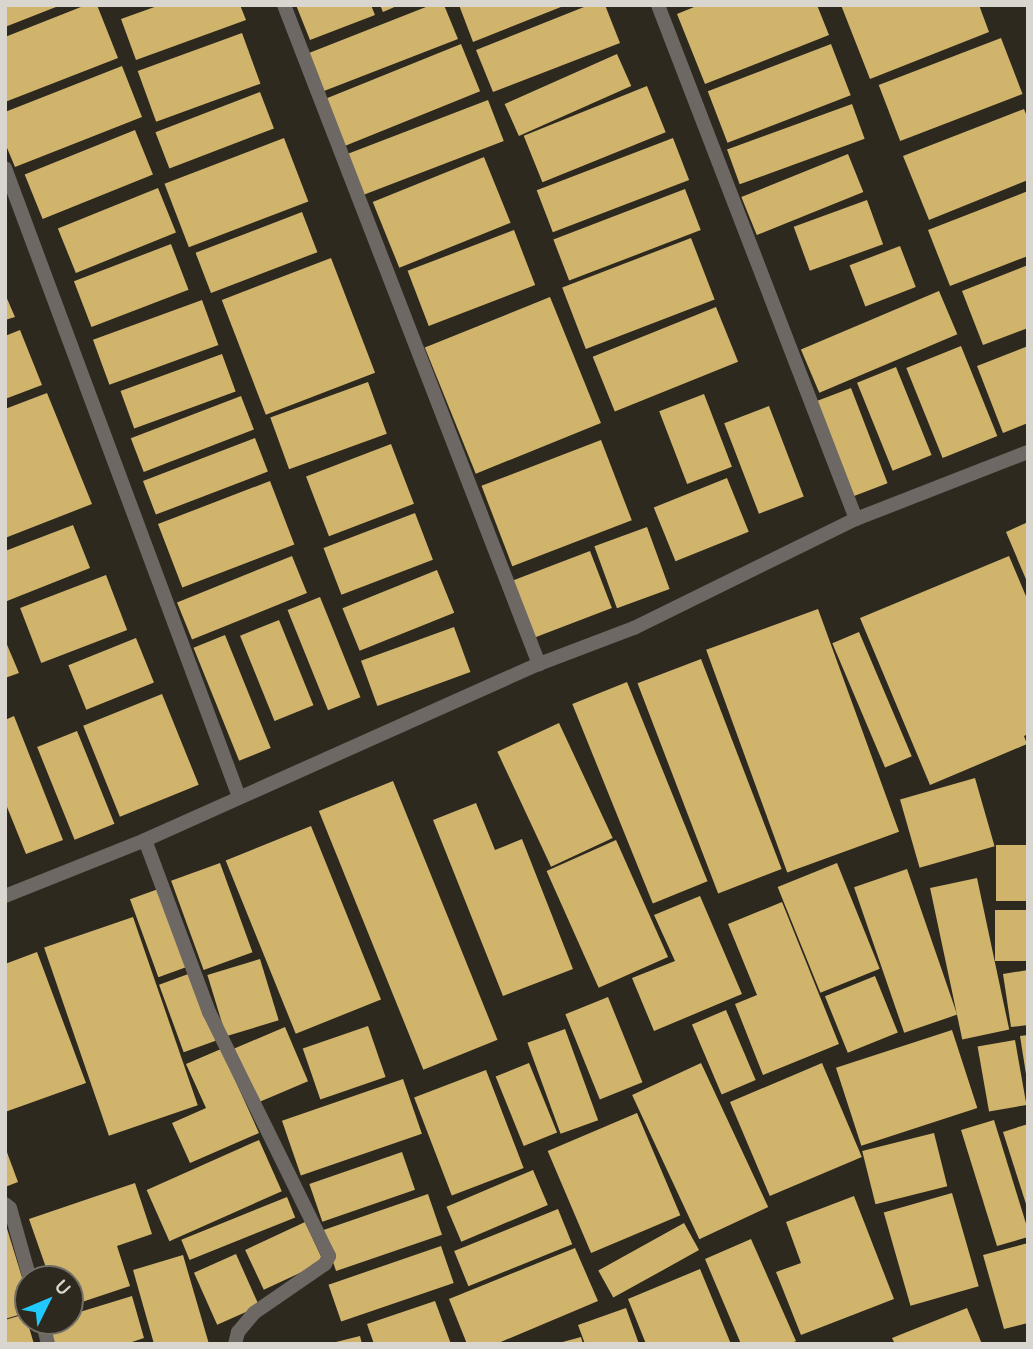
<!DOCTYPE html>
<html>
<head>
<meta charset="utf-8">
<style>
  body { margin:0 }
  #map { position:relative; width:1033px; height:1349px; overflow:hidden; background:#2d291f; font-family:Quicksand,sans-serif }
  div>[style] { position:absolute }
  .building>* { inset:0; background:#d1b46c; transform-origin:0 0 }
  .street>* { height:14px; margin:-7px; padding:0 7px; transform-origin:7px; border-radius:7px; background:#6e6865 }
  span { translate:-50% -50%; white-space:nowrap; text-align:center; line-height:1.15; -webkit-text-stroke:7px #2d291f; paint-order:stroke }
  .frame { position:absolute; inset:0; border:7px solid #d9d6d0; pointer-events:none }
  .north { position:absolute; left:14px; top:1265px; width:70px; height:70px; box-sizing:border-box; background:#2d291f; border:2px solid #726e66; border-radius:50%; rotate:47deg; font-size:19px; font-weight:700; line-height:28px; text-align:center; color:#d9d6d0 }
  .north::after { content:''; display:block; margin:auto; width:24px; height:32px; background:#21c9fd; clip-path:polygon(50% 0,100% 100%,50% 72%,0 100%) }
</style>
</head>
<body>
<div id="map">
  <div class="building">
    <i style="clip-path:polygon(5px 5px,61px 5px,5px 27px)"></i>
    <i style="clip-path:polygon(86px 5px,97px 5px,118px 58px,5px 102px,5px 37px)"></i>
    <i style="clip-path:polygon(160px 5px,240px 5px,246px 20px,136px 60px,121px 19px)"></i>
    <i style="clip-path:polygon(296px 5px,371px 5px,375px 15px,310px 40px)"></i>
    <i style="clip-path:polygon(380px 5px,399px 5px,383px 12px)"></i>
    <i style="clip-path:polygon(431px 5px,444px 5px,458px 39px,324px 91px,309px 53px)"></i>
    <i style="clip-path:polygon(459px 5px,566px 5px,473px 42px)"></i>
    <i style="clip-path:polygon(589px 5px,605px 5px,620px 43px,493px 92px,476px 50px)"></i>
    <i style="clip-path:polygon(699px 5px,817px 5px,829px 35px,705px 84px,677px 14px)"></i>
    <i style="clip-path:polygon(841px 5px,979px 5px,989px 32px,870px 79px)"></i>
    <i style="left:242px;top:33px;width:54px;height:111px;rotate:70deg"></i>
    <i style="left:1001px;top:38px;width:60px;height:131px;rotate:69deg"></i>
    <i style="left:461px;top:44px;width:51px;height:146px;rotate:68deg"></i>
    <i style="left:831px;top:44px;width:55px;height:132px;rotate:69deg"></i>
    <i style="left:617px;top:54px;width:35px;height:123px;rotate:66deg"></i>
    <i style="clip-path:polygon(122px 66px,142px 117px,15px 167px,5px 143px,5px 112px)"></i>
    <i style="left:647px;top:86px;width:50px;height:133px;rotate:68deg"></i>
    <i style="left:260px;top:92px;width:39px;height:112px;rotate:69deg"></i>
    <i style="left:488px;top:100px;width:44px;height:150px;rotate:69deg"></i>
    <i style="left:852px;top:104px;width:37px;height:133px;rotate:70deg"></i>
    <i style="clip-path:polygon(1024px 109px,1028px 119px,1028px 180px,929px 220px,903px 156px)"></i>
    <i style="left:135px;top:130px;width:48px;height:119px;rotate:68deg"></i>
    <i style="left:284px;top:138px;width:68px;height:128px;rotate:69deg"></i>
    <i style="left:673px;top:138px;width:45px;height:146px;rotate:69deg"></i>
    <i style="left:848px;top:154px;width:41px;height:115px;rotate:68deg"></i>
    <i style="left:484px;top:157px;width:71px;height:120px;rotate:68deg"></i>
    <i style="left:158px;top:188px;width:48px;height:108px;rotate:68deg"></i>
    <i style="left:685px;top:189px;width:44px;height:141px;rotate:69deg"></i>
    <i style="clip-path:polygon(1028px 191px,1028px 256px,950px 286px,928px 230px)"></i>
    <i style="left:867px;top:200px;width:47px;height:78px;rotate:70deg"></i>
    <i style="left:302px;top:212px;width:43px;height:114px;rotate:69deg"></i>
    <i style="left:514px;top:230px;width:59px;height:114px;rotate:69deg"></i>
    <i style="left:691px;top:238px;width:66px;height:138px;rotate:69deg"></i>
    <i style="left:171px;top:244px;width:49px;height:104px;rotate:69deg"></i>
    <i style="left:900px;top:246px;width:44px;height:54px;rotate:69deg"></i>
    <i style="left:331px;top:258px;width:123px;height:117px;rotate:69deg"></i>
    <i style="clip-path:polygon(1028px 265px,1028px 328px,983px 345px,962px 291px)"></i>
    <i style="left:939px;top:291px;width:47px;height:150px;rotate:67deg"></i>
    <i style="clip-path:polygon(5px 294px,15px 317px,5px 320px)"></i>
    <i style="left:550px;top:297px;width:136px;height:135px;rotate:68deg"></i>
    <i style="left:202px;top:300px;width:48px;height:116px;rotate:70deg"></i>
    <i style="left:716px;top:307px;width:59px;height:133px;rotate:68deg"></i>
    <i style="clip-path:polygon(20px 330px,42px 385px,5px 399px,5px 336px)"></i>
    <i style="left:961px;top:346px;width:97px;height:59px;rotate:68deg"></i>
    <i style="clip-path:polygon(1028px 346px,1028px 423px,1003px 433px,977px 366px)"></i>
    <i style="left:222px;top:354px;width:40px;height:108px;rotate:70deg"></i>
    <i style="left:896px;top:367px;width:95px;height:42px;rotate:68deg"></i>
    <i style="left:368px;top:382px;width:55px;height:104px;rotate:70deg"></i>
    <i style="left:851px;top:388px;width:102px;height:38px;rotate:69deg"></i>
    <i style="clip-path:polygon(47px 393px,92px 504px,5px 538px,5px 409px)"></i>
    <i style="left:704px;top:394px;width:78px;height:48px;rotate:69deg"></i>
    <i style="left:241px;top:396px;width:36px;height:118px;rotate:69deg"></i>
    <i style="left:769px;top:406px;width:97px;height:48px;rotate:69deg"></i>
    <i style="left:255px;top:438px;width:36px;height:120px;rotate:69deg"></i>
    <i style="left:601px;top:440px;width:86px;height:128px;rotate:69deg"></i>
    <i style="left:391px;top:444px;width:64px;height:91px;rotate:69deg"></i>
    <i style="left:727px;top:478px;width:58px;height:79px;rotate:68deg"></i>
    <i style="left:270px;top:481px;width:68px;height:120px;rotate:69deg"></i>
    <i style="left:415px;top:513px;width:50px;height:98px;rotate:69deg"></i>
    <i style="clip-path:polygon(1028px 522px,1028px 584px,1006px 532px)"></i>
    <i style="clip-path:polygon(73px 525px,90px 568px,7px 601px,5px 551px)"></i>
    <i style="left:647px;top:527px;width:66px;height:56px;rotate:70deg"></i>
    <i style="left:590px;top:551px;width:61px;height:84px;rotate:69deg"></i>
    <i style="left:292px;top:556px;width:40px;height:124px;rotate:68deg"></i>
    <i style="clip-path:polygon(1009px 556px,1028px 601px,1028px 734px,1024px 736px,1027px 744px,930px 785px,860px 618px)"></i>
    <i style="left:437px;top:570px;width:46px;height:102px;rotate:68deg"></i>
    <i style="left:106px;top:575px;width:59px;height:92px;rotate:69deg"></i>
    <i style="left:320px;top:597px;width:108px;height:35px;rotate:68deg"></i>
    <i style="left:818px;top:609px;width:237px;height:119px;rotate:70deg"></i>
    <i style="left:279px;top:620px;width:92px;height:42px;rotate:68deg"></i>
    <i style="left:454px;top:627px;width:48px;height:99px;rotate:70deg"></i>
    <i style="left:859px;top:632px;width:135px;height:29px;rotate:67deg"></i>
    <i style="left:225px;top:635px;width:122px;height:34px;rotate:68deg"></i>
    <i style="left:136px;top:638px;width:48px;height:73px;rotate:68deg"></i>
    <i style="clip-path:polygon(5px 640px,19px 673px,5px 678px)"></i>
    <i style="left:701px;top:659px;width:225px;height:68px;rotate:69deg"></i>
    <i style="left:627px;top:682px;width:215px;height:59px;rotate:68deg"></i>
    <i style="left:162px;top:694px;width:98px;height:85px;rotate:68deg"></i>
    <i style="clip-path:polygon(14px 716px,63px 840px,26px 854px,5px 802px,5px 720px)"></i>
    <i style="left:559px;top:723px;width:127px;height:68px;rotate:65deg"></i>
    <i style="left:77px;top:731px;width:100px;height:43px;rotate:68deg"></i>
    <i style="left:975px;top:778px;width:71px;height:78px;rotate:74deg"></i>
    <i style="left:393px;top:781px;width:279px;height:80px;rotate:68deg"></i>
    <i style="clip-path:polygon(476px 803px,495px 850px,522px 839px,573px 969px,503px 996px,433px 820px)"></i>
    <i style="left:311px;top:826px;width:187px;height:92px;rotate:68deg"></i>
    <i style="left:616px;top:840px;width:128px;height:76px;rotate:66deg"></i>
    <i style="left:1028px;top:845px;width:56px;height:32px;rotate:90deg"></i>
    <i style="left:220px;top:863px;width:95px;height:52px;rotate:70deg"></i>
    <i style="left:837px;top:863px;width:114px;height:64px;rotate:68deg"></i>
    <i style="left:907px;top:869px;width:154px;height:56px;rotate:71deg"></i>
    <i style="left:977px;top:878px;width:155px;height:48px;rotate:78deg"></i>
    <i style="left:161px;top:888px;width:83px;height:33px;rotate:70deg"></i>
    <i style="clip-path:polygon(700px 896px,742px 994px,654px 1031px,632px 978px,675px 961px,654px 915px)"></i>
    <i style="clip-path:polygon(782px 902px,839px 1044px,763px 1075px,735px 1004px,757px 995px,728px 924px)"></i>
    <i style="left:1028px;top:910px;width:51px;height:33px;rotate:90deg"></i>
    <i style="left:133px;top:917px;width:199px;height:94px;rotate:71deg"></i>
    <i style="clip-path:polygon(37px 952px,86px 1083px,5px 1112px,5px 964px)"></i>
    <i style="left:260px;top:959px;width:64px;height:55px;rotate:73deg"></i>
    <i style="clip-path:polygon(1028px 970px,1028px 1025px,1011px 1027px,1003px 974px)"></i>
    <i style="left:191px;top:973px;width:72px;height:34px;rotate:70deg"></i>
    <i style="left:875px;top:976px;width:61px;height:54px;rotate:68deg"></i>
    <i style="left:608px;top:997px;width:92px;height:46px;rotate:68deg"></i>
    <i style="left:726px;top:1010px;width:76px;height:37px;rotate:67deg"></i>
    <i style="left:368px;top:1026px;width:54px;height:69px;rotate:71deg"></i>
    <i style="left:285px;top:1027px;width:59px;height:55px;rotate:67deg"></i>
    <i style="left:565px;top:1029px;width:97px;height:40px;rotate:70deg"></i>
    <i style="left:952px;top:1030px;width:82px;height:122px;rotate:72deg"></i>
    <i style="clip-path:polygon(1028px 1035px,1028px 1074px,1026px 1074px,1020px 1036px)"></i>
    <i style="left:1015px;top:1040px;width:66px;height:38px;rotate:80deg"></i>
    <i style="clip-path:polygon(221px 1049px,259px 1133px,190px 1163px,172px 1123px,206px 1108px,186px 1064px)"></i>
    <i style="left:529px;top:1063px;width:75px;height:36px;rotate:68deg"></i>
    <i style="left:701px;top:1063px;width:159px;height:76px;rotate:65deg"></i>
    <i style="left:822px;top:1063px;width:102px;height:100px;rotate:67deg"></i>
    <i style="left:486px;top:1070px;width:105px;height:77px;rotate:69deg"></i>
    <i style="left:403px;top:1079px;width:58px;height:128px;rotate:71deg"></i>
    <i style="left:637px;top:1113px;width:111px;height:97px;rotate:67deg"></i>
    <i style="clip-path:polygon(994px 1120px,1028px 1230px,1028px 1237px,997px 1246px,961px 1130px)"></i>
    <i style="clip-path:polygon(1028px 1124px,1028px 1207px,1027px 1207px,1003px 1132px)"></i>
    <i style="left:934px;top:1133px;width:55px;height:74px;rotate:76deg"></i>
    <i style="left:259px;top:1140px;width:56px;height:123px;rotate:66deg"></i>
    <i style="clip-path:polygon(5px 1147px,18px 1182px,5px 1187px)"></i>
    <i style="left:402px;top:1152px;width:40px;height:98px;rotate:71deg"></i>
    <i style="left:533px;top:1170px;width:38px;height:94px;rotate:67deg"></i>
    <i style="clip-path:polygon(135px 1183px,152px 1234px,117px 1246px,130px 1286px,70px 1306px,70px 1279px,50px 1279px,29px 1219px)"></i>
    <i style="left:952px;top:1193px;width:97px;height:71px;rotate:74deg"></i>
    <i style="left:428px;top:1194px;width:43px;height:112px;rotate:71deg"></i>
    <i style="clip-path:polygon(854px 1196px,894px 1299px,801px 1335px,776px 1272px,801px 1263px,786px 1222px)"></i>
    <i style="left:287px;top:1197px;width:22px;height:114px;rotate:68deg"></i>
    <i style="left:558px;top:1209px;width:38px;height:112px;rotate:68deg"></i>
    <i style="clip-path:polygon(5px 1222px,28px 1297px,28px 1312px,5px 1319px)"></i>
    <i style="left:305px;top:1222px;width:44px;height:66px;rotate:65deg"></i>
    <i style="left:684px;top:1223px;width:31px;height:98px;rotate:61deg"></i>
    <i style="clip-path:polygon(751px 1239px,796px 1341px,790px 1344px,741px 1344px,705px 1259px)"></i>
    <i style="clip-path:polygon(1028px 1243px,1028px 1323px,1004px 1329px,983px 1255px)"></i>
    <i style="left:441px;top:1246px;width:39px;height:119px;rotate:71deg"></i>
    <i style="clip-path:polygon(575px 1248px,598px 1301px,496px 1344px,467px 1344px,449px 1299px)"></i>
    <i style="left:236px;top:1254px;width:57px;height:46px;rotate:66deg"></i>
    <i style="clip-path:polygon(183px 1255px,209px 1344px,154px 1344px,133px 1270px)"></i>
    <i style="clip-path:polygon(700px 1269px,731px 1344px,646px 1344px,628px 1299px)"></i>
    <i style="clip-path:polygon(132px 1296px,144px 1338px,126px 1344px,54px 1344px,49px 1321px,70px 1321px,70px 1315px)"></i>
    <i style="clip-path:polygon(435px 1301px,451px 1344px,374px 1344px,367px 1324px)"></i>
    <i style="clip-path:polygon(626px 1308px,639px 1344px,585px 1344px,578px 1325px)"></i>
    <i style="clip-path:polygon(967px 1308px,982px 1344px,895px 1344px,892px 1338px)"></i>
    <i style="clip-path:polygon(25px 1314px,34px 1344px,5px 1344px,5px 1320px)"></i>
    <i style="clip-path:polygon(360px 1336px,362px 1344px,332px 1344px,332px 1343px)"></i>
    <i style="clip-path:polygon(581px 1337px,583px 1344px,559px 1344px,559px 1343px)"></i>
  </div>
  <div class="street">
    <i style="left:284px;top:5px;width:707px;rotate:68.85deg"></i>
    <i style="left:658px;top:5px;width:551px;rotate:68.93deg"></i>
    <i style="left:5px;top:168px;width:671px;rotate:69.59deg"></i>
    <i style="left:145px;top:840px;width:184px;rotate:69.6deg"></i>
    <i style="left:209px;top:1012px;width:272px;rotate:63.8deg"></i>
    <i style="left:329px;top:1256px;width:9px;rotate:117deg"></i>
    <i style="left:325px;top:1264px;width:86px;rotate:145.4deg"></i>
    <i style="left:254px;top:1313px;width:25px;rotate:130deg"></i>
    <i style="left:238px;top:1332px;width:12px;rotate:104deg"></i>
    <i style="left:5px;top:896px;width:151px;rotate:-21.8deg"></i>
    <i style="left:145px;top:840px;width:432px;rotate:-24.1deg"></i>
    <i style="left:539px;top:664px;width:102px;rotate:-20.8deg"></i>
    <i style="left:634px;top:628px;width:247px;rotate:-26.2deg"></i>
    <i style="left:856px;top:519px;width:185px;rotate:-21.3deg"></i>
    <i style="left:5px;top:1204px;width:6px;rotate:39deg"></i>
    <i style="left:10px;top:1208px;width:74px;rotate:74.3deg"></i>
    <i style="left:42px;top:1321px;width:24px;rotate:75deg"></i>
  </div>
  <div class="frame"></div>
  <div class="north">U</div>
</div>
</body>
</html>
